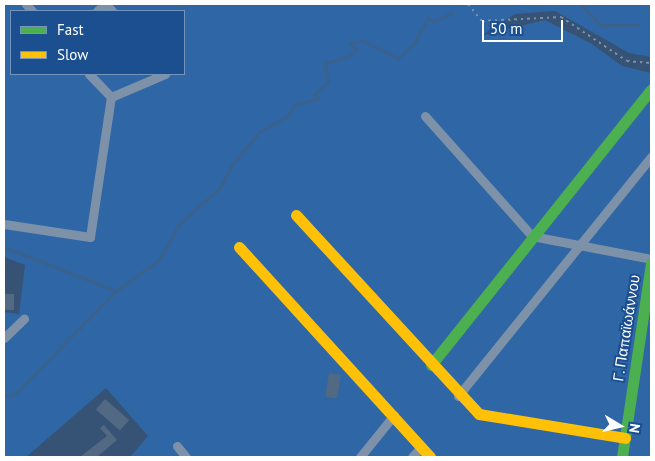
<!DOCTYPE html>
<html>
<head>
<meta charset="utf-8">
<style>
  body { margin:0 }
  #map { position:relative; width:655px; height:461px; overflow:hidden; background:#365274; font-family:"PT Sans",sans-serif }
  div>[style] { position:absolute }
  .green>* { inset:0; background:#2f66a5 }
  .stream>* { height:3px; margin:-1.5px; padding:0 1.5px; transform-origin:1.5px; border-radius:1.5px; background:#3b618d }
  .building>* { inset:0; background:#526984; transform-origin:0 0 }
  .path>* { height:2px; margin-top:-1px; transform-origin:0; background:repeating-linear-gradient(90deg,#7d92a8 0 2.5px,transparent 0 6.5px) }
  .street>* { height:9px; margin:-4.5px; padding:0 4.5px; transform-origin:4.5px; border-radius:4.5px; background:#7d92a8 }
  .fast>* { height:11px; margin:-5.5px; padding:0 5.5px; transform-origin:5.5px; border-radius:5.5px; background:#4caf50 }
  .slow>* { height:11px; margin:-5.5px; padding:0 5.5px; transform-origin:5.5px; border-radius:5.5px; background:#ffc107 }
  span { translate:-50% -50%; white-space:nowrap; text-align:center; line-height:1.15; -webkit-text-stroke:4px #1b4f8f; paint-order:stroke }
  .street-label { font-size:15px; color:#fff }
  .frame { position:absolute; inset:0; border:5px solid #fff; pointer-events:none }
  .legend { position:absolute; left:10px; top:10px; width:175px; height:65px; box-sizing:border-box; background:#1b4f8f; border:1px solid #7695bc; margin:0; padding:6px 9px; list-style:none; font-size:15px; color:#fff }
  .legend li { display:flex; align-items:center; gap:10px; height:25px }
  .legend b { width:25px; border:1px solid #7695bc }
  .north { position:absolute; left:595px; top:401px; width:50px; height:50px; -webkit-text-stroke:4px #1b4f8f; paint-order:stroke; rotate:99deg; font-size:14px; font-weight:700; line-height:20px; text-align:center; color:#fff }
  .north::after { content:''; display:block; margin:auto; width:18px; height:22px; background:#fff; clip-path:polygon(50% 0,100% 100%,50% 72%,0 100%) }
  .scale { position:absolute; left:482px; top:20px; width:81px; height:22px; box-sizing:border-box; border:2px solid #fff; border-top:0; padding-left:6px; font-size:15px; line-height:18px; white-space:nowrap; color:#fff; -webkit-text-stroke:4px #1b4f8f; paint-order:stroke }
</style>
</head>
<body>
<div id="map">
  <div class="green">
    <i style="clip-path:polygon(evenodd,4px 4px,651px 4px,651px 57px,629px 53px,555px 11px,515px 14px,480px 36px,545px 20px,592px 44px,622px 66px,651px 73px,651px 457px,122px 457px,131px 456px,148px 436px,106px 388px,26px 457px,4px 457px,4px 312px,19px 314px,25px 265px,4px 257px,4px 4px,11px 11px,184px 11px,184px 74px,11px 74px,11px 11px)"></i>
  </div>
  <div class="stream">
    <i style="left:580px;top:4px;width:30px;rotate:45deg"></i>
    <i style="left:601px;top:25px;width:36px"></i>
    <i style="left:4px;top:247px;width:120px;rotate:21.4deg"></i>
    <i style="left:4px;top:396px;width:10px;rotate:-6deg"></i>
    <i style="left:14px;top:395px;width:146px;rotate:-45.6deg"></i>
    <i style="left:116px;top:291px;width:53px;rotate:-35.8deg"></i>
    <i style="left:159px;top:260px;width:43px;rotate:-60.4deg"></i>
    <i style="left:180px;top:223px;width:53px;rotate:-41.2deg"></i>
    <i style="left:220px;top:188px;width:25px;rotate:-63deg"></i>
    <i style="left:231px;top:166px;width:44px;rotate:-50.5deg"></i>
    <i style="left:259px;top:132px;width:33px;rotate:-29deg"></i>
    <i style="left:288px;top:116px;width:13px;rotate:-61deg"></i>
    <i style="left:294px;top:105px;width:25px;rotate:-16deg"></i>
    <i style="left:318px;top:98px;width:6px;rotate:-135deg"></i>
    <i style="left:314px;top:94px;width:18px;rotate:-41deg"></i>
    <i style="left:328px;top:82px;width:19px;rotate:-99deg"></i>
    <i style="left:325px;top:63px;width:23px;rotate:-15deg"></i>
    <i style="left:347px;top:57px;width:12px;rotate:-35deg"></i>
    <i style="left:357px;top:50px;width:10px;rotate:-135deg"></i>
    <i style="left:350px;top:43px;width:13px;rotate:-9deg"></i>
    <i style="left:363px;top:41px;width:39px;rotate:26deg"></i>
    <i style="left:398px;top:58px;width:22px;rotate:-43deg"></i>
    <i style="left:414px;top:43px;width:29px;rotate:-61deg"></i>
    <i style="left:428px;top:18px;width:7px;rotate:27deg"></i>
    <i style="left:434px;top:21px;width:20px;rotate:-24deg"></i>
  </div>
  <div class="building">
    <i style="left:4px;top:294px;width:10px;height:16px"></i>
    <i style="left:329px;top:373px;width:12px;height:24px;rotate:9deg"></i>
    <i style="left:105px;top:399px;width:32px;height:14px;rotate:41deg"></i>
    <i style="clip-path:polygon(104px 425px,117px 440px,97px 457px,80px 457px,107px 436px,100px 428px)"></i>
  </div>
  <div class="path">
    <i style="left:468px;top:4px;width:22px;rotate:51deg"></i>
    <i style="left:482px;top:21px;width:79px;rotate:-2.9deg"></i>
    <i style="left:561px;top:17px;width:79px;rotate:33.7deg"></i>
    <i style="left:627px;top:61px;width:24px;rotate:5deg"></i>
  </div>
  <div class="street">
    <i style="left:26px;top:4px;width:9px;rotate:49deg"></i>
    <i style="left:106px;top:4px;width:9px;rotate:49deg"></i>
    <i style="left:97px;top:11px;width:11px;rotate:-41deg"></i>
    <i style="left:89px;top:74px;width:32px;rotate:46deg"></i>
    <i style="left:111px;top:97px;width:59px;rotate:-23.1deg"></i>
    <i style="left:425px;top:116px;width:161px;rotate:48.3deg"></i>
    <i style="left:532px;top:236px;width:121px;rotate:10.9deg"></i>
    <i style="left:4px;top:224px;width:87px;rotate:8.6deg"></i>
    <i style="left:90px;top:237px;width:142px;rotate:-81.5deg"></i>
    <i style="left:4px;top:338px;width:28px;rotate:-44deg"></i>
    <i style="left:458px;top:396px;width:307px;rotate:-51.1deg"></i>
    <i style="left:177px;top:446px;width:14px;rotate:51deg"></i>
    <i style="left:360px;top:457px;width:54px;rotate:-51deg"></i>
    <i style="left:412px;top:457px;width:13px;rotate:-48deg"></i>
  </div>
  <div class="fast">
    <i style="left:431px;top:365px;width:353px;rotate:-51.4deg"></i>
    <i style="left:622px;top:457px;width:196px;rotate:-81.5deg"></i>
  </div>
  <div class="slow">
    <i style="left:296px;top:215px;width:270px;rotate:47.4deg"></i>
    <i style="left:479px;top:414px;width:148px;rotate:9.3deg"></i>
    <i style="left:239px;top:247px;width:284px;rotate:47.7deg"></i>
  </div>
  <div class="street-label">
    <span style="left:626px;top:328px;rotate:-81deg">Γ. Παπαϊωάννου</span>
  </div>
  <div class="frame"></div>
  <ul class="legend">
  <li><b style="height:6px;background:#4caf50"></b>Fast</li>
  <li><b style="height:6px;background:#ffc107"></b>Slow</li>
  </ul>
  <div class="north">N</div>
  <div class="scale">50 m</div>
</div>
</body>
</html>
